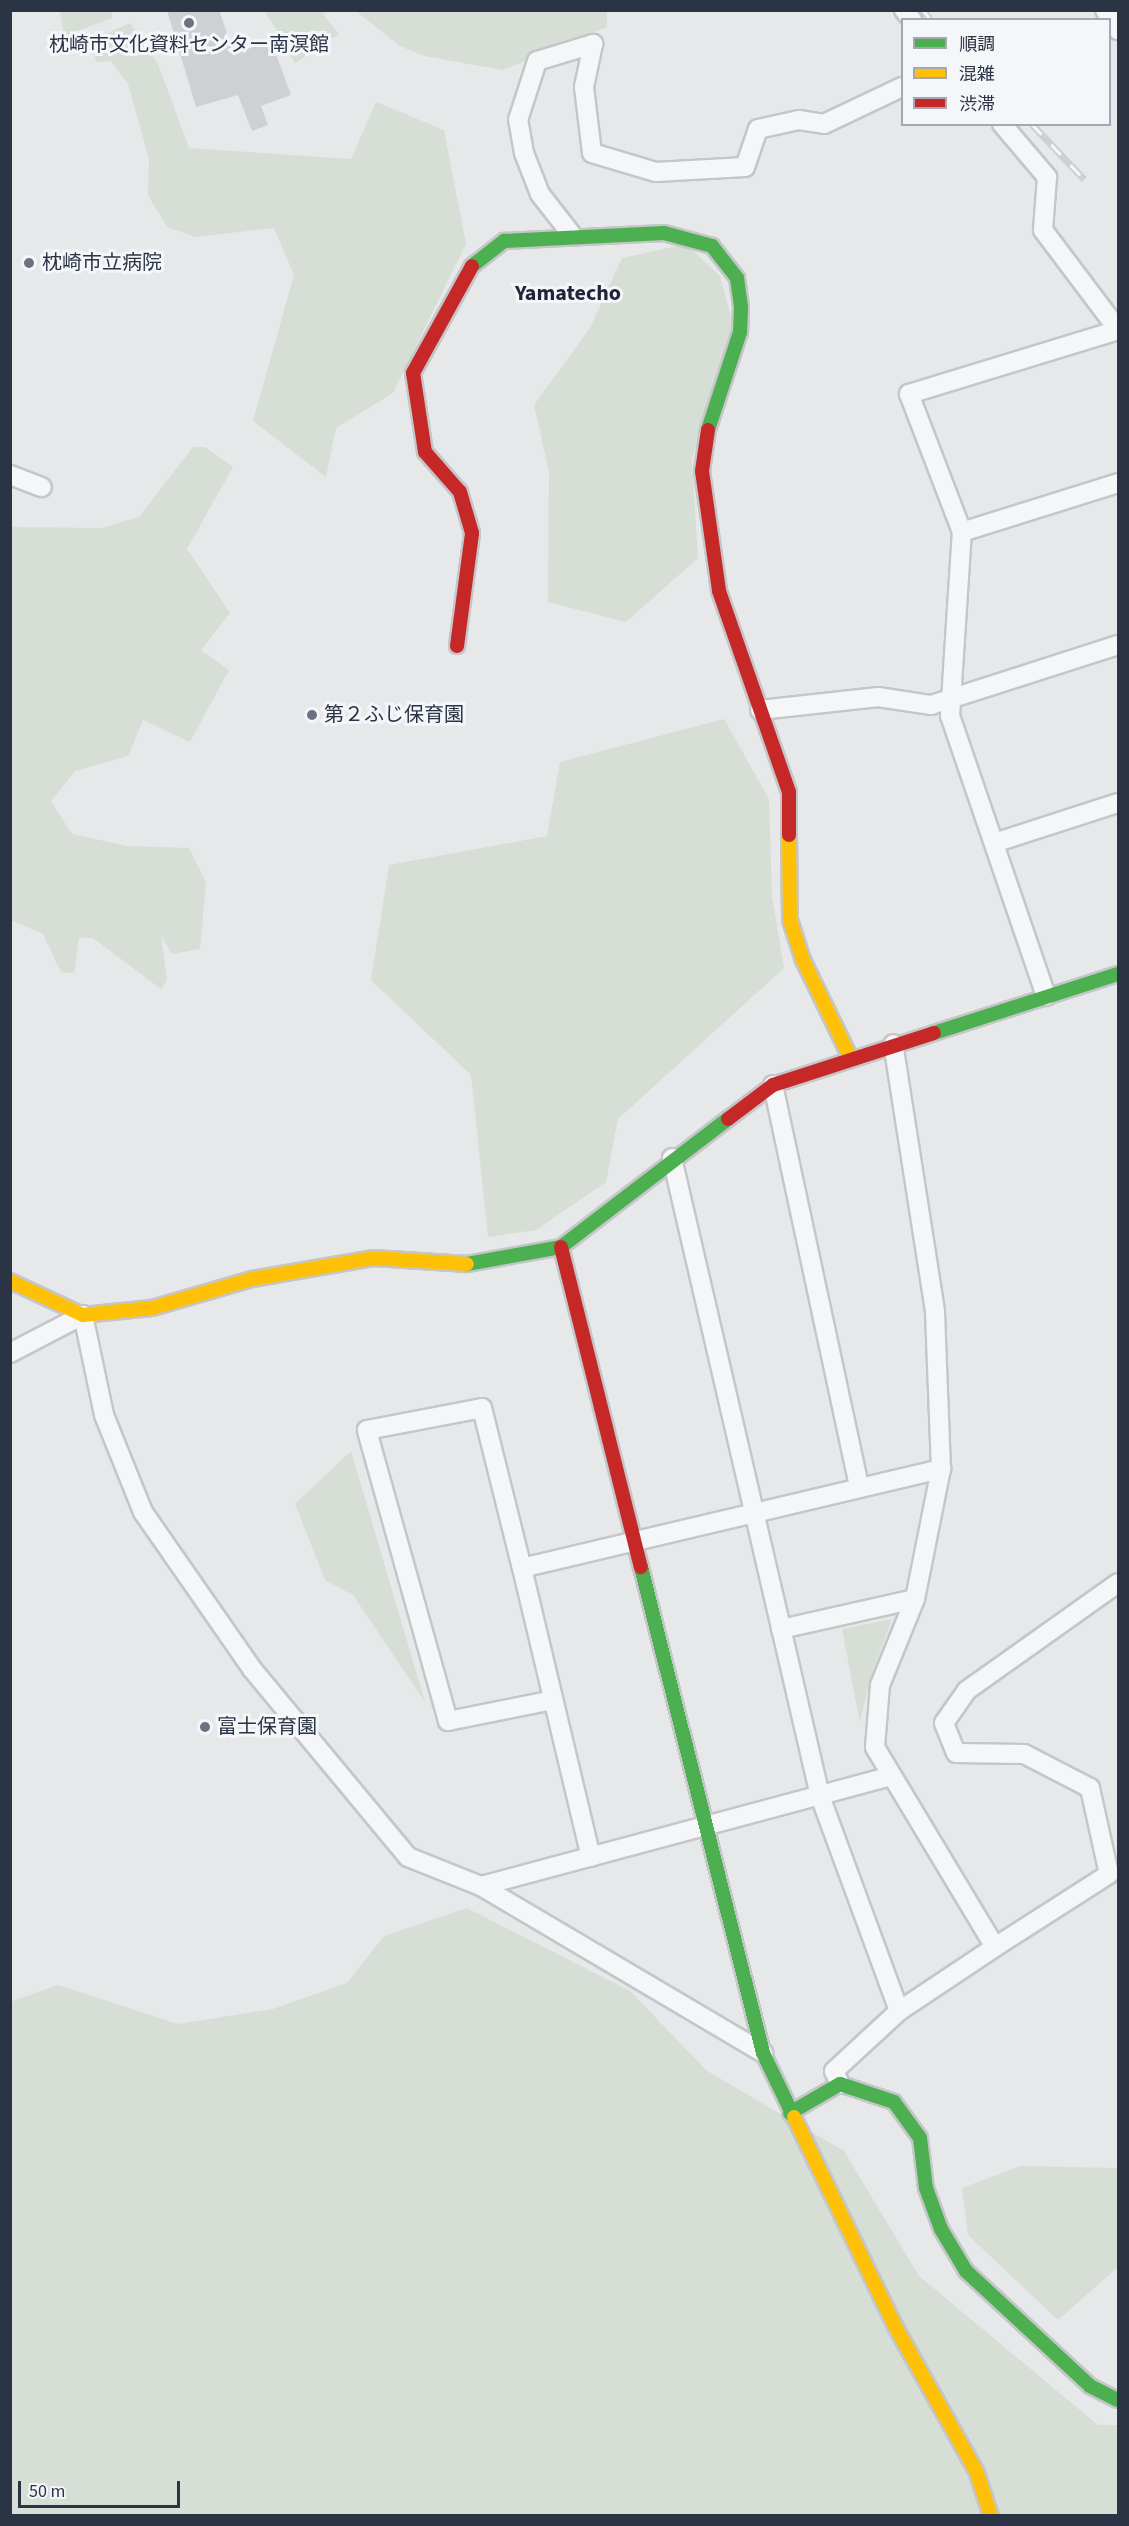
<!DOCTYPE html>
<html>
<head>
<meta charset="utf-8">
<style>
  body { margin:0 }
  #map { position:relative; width:1129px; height:2526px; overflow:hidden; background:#e6e8ea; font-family:"Source Sans 3","Noto Sans JP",sans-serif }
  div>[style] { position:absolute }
  .green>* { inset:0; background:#d6ded6 }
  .building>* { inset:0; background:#ced0d3 }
  .roads { filter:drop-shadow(2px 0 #c4c6c8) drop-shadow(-2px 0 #c4c6c8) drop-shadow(0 2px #c4c6c8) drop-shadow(0 -2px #c4c6c8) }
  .street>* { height:18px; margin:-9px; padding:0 9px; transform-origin:9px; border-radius:9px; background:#f5f6f7 }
  .fast>* { height:14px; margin:-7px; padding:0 7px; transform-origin:7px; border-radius:7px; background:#4caf50 }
  .slow>* { height:14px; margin:-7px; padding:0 7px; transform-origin:7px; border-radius:7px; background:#ffc107 }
  .jam>* { height:14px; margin:-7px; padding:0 7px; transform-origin:7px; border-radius:7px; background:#c62828 }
  .rail>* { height:7px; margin-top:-3.5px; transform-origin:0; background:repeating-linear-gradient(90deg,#f4f6f9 0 14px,#cecfd2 0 28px); box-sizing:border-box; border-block:2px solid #cecfd2 }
  .dots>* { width:16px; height:16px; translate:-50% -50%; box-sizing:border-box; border:3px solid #f4f6f9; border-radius:50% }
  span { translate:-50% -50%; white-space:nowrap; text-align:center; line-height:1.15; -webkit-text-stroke:6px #f4f6f9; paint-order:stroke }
  .poi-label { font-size:20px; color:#2b3445 }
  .left { translate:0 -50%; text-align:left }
  .quarter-label { font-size:22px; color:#1d2536; font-weight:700 }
  .frame { position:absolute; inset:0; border:12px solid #2b3445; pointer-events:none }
  .legend { position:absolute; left:901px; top:18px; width:210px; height:108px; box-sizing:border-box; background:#f4f6f9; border:2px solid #a4a8b1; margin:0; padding:8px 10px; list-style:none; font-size:18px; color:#2b3445 }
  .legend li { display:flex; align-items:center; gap:12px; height:30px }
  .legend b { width:30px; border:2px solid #a4a8b1 }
  .scale { position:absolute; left:18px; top:2481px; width:162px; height:27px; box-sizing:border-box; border:3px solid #2b3445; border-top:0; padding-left:8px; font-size:18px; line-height:21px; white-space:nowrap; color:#2b3445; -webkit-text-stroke:4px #f4f6f9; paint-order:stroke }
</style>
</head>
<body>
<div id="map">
  <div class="green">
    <i style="clip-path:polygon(60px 11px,112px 11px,112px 18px,64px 36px)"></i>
    <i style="clip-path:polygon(265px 11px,328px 11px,323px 14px,339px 34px,295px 63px)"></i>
    <i style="clip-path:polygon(356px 11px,607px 11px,607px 27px,503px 70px,424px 56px,400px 46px)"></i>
    <i style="clip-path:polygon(130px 23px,158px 64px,189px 148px,351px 159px,376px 102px,444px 130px,466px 244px,393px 393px,336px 428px,326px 477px,253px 421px,294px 275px,274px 228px,196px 237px,167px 227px,148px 195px,149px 159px,128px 84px,111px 61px,96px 62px,92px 40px)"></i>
    <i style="clip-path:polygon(686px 244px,720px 276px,734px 328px,692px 459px,698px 558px,626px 622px,548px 602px,549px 472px,534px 405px,590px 328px,622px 258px)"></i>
    <i style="clip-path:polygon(193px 447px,205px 447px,233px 467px,187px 549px,230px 613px,201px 650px,229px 670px,190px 742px,143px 720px,128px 756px,75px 771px,51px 801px,72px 834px,127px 846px,189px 848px,206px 882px,200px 949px,172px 954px,161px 936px,167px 980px,161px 989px,93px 938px,79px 938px,74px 973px,61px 972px,43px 934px,11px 920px,11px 527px,101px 528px,139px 517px)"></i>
    <i style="clip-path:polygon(724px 719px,769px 799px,772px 896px,784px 968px,618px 1119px,606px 1182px,536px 1230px,488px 1237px,471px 1075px,371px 980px,389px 865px,547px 836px,560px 762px)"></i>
    <i style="clip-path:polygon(351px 1451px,425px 1702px,353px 1595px,325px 1580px,295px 1504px)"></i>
    <i style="clip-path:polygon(892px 1619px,871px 1675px,860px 1723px,842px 1629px)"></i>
    <i style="clip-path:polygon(467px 1908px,630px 1991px,707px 2071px,844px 2151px,919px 2276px,1098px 2425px,1118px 2425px,1118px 2515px,11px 2515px,10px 2002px,58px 1985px,178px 2024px,273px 2009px,347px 1983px,384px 1936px)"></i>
    <i style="clip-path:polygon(1021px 2166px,1118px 2168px,1118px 2267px,1058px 2320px,968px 2235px,962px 2188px)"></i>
  </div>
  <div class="building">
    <i style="clip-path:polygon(167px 10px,219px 10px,232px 48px,238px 46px,240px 52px,271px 40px,291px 95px,261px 106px,268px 125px,252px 131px,238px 95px,196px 107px)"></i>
  </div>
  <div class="roads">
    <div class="street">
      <i style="left:904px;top:10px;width:13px;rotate:51deg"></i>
      <i style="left:1105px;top:10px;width:24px;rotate:57deg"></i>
      <i style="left:1002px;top:124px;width:70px;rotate:49.7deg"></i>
      <i style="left:1047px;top:177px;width:53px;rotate:94.3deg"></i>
      <i style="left:1043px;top:230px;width:121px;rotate:53deg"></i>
      <i style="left:572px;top:235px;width:52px;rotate:-128deg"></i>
      <i style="left:540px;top:194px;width:44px;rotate:-111.3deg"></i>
      <i style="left:524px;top:153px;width:34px;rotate:-100deg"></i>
      <i style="left:518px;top:120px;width:62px;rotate:-72.1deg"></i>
      <i style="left:537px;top:61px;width:59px;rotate:-16.9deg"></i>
      <i style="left:593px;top:44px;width:44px;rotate:101.8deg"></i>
      <i style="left:584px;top:87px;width:66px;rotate:83.1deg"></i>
      <i style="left:592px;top:153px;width:67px;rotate:16.5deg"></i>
      <i style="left:656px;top:172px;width:89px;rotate:-3.2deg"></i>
      <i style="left:745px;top:167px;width:40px;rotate:-71.1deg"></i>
      <i style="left:758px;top:129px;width:42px;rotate:-12.4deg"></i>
      <i style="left:799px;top:120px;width:25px;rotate:9deg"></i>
      <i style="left:824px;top:124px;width:86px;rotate:-25.4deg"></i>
      <i style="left:10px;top:475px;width:34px;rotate:21deg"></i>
      <i style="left:962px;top:532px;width:164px;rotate:-17.4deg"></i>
      <i style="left:760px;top:710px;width:119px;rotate:-6.3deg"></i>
      <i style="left:878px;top:697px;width:54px;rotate:8.6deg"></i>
      <i style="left:931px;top:705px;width:196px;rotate:-17.8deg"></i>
      <i style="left:994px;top:843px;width:130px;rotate:-17.9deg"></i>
      <i style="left:1046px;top:996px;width:296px;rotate:-108.9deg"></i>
      <i style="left:950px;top:716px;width:184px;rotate:-86.3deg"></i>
      <i style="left:962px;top:532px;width:148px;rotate:-111deg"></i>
      <i style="left:909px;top:394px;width:219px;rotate:-17deg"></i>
      <i style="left:773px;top:1085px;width:410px;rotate:77.9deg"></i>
      <i style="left:672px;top:1158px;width:655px;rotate:76.94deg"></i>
      <i style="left:820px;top:1796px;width:229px;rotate:69.8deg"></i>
      <i style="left:10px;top:1353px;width:82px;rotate:-27.5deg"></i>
      <i style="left:83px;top:1315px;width:102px;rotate:78.1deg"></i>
      <i style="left:104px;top:1415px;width:105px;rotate:68.1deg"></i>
      <i style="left:143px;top:1512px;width:191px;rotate:55.2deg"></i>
      <i style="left:252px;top:1669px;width:244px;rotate:50.3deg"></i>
      <i style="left:408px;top:1857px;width:79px;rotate:21.7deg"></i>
      <i style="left:481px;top:1886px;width:328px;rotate:30.6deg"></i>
      <i style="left:522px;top:1568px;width:431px;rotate:-13.3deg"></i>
      <i style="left:781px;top:1629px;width:137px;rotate:-12.6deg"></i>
      <i style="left:553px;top:1700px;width:107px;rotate:168.7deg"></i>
      <i style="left:448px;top:1721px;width:302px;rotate:-105.6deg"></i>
      <i style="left:367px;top:1430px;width:117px;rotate:-10.8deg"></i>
      <i style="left:482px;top:1408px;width:165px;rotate:76deg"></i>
      <i style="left:522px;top:1568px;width:297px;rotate:76.6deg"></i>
      <i style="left:481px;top:1886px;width:425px;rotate:-15deg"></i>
      <i style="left:995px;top:1947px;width:135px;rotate:-32.6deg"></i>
      <i style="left:1109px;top:1874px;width:88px;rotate:-102.5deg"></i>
      <i style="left:1090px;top:1788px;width:74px;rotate:-152.7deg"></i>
      <i style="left:1024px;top:1754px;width:68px;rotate:-179.2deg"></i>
      <i style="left:956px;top:1753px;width:32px;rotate:-112deg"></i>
      <i style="left:944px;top:1723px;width:39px;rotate:-55deg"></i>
      <i style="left:966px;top:1691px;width:186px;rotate:-35.4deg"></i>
      <i style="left:840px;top:2084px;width:14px;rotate:-115deg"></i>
      <i style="left:834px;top:2071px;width:88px;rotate:-42.7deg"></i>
      <i style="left:899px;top:2011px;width:115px;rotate:-33.7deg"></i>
      <i style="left:995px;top:1947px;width:233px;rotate:-121deg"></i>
      <i style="left:875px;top:1747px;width:62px;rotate:-85.4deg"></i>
      <i style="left:880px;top:1685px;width:93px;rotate:-67.9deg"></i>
      <i style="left:915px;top:1599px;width:133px;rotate:-78.7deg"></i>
      <i style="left:941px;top:1469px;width:158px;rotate:-92.2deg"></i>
      <i style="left:935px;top:1311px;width:270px;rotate:-98.9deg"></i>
    </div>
    <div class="fast">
      <i style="left:472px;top:266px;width:41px;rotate:-38deg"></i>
      <i style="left:504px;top:241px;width:160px;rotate:-2.9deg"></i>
      <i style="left:664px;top:233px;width:50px;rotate:15.2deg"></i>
      <i style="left:712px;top:246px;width:41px;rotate:52deg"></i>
      <i style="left:737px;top:278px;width:29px;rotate:82deg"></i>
      <i style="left:741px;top:307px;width:25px;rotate:92deg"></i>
      <i style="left:740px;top:332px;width:103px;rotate:108.1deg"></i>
      <i style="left:934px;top:1033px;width:193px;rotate:-17.8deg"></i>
      <i style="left:467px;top:1264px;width:96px;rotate:-10.3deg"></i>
      <i style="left:561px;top:1247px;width:210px;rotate:-37.5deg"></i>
      <i style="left:641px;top:1567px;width:501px;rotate:75.91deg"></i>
      <i style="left:763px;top:2053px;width:71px;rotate:64.2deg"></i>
      <i style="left:790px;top:2113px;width:58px;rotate:-30.1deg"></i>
      <i style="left:840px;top:2084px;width:57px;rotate:18.4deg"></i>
      <i style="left:894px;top:2102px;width:44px;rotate:54.2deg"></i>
      <i style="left:920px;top:2138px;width:50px;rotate:83.2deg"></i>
      <i style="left:926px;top:2188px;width:44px;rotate:69.9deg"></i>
      <i style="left:941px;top:2229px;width:49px;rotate:59.2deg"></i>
      <i style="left:966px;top:2271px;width:169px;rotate:42.8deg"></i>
      <i style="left:1090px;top:2386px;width:31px;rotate:27deg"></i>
    </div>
    <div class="slow">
      <i style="left:789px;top:835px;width:85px;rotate:89.3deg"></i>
      <i style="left:790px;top:920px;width:40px;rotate:72deg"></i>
      <i style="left:802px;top:958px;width:110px;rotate:64.1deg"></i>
      <i style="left:10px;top:1281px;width:81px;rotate:25deg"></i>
      <i style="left:83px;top:1315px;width:69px;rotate:-5.8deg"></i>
      <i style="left:152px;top:1308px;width:104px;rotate:-16.2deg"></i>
      <i style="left:252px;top:1279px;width:124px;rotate:-9.8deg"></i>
      <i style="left:374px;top:1258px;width:93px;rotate:3.7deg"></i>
      <i style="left:794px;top:2117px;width:232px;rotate:64.2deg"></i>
      <i style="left:895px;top:2326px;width:168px;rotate:60.8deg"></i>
      <i style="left:977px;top:2473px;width:45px;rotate:72deg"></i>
    </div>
    <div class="jam">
      <i style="left:708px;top:430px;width:41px;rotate:98.3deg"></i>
      <i style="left:702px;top:471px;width:121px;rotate:81.9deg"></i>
      <i style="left:719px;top:591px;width:213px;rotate:70.8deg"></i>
      <i style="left:789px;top:792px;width:43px;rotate:90deg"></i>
      <i style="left:457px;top:646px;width:114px;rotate:-82.4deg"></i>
      <i style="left:472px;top:533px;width:43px;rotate:-106.3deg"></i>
      <i style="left:460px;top:492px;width:53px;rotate:-131.2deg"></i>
      <i style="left:425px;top:452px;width:80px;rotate:-98.6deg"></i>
      <i style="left:413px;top:373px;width:122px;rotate:-61.1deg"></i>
      <i style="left:728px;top:1119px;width:56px;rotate:-37.1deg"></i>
      <i style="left:773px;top:1085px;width:169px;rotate:-17.9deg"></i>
      <i style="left:561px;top:1247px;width:330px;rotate:76deg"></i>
    </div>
  </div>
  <div class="rail">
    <i style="left:923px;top:10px;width:13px;rotate:51deg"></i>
    <i style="left:1032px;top:124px;width:76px;rotate:46.6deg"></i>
  </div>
  <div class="dots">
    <i style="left:189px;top:23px;background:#6c737f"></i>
    <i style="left:29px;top:263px;background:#6c737f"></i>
    <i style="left:312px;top:715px;background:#6c737f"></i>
    <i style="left:205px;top:1727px;background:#6c737f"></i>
  </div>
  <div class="poi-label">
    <span style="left:189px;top:45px">枕崎市文化資料センター南溟館</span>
    <span class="left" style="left:42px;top:263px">枕崎市立病院</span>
    <span class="left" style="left:324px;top:715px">第２ふじ保育園</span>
    <span class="left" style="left:217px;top:1727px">富士保育園</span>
  </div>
  <div class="quarter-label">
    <span style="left:568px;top:294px">Yamatecho</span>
  </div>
  <div class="frame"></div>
  <ul class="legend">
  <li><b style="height:8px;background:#4caf50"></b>順調</li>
  <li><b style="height:8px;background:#ffc107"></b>混雑</li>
  <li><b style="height:8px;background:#c62828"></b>渋滞</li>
  </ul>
  <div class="scale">50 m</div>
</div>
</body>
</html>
